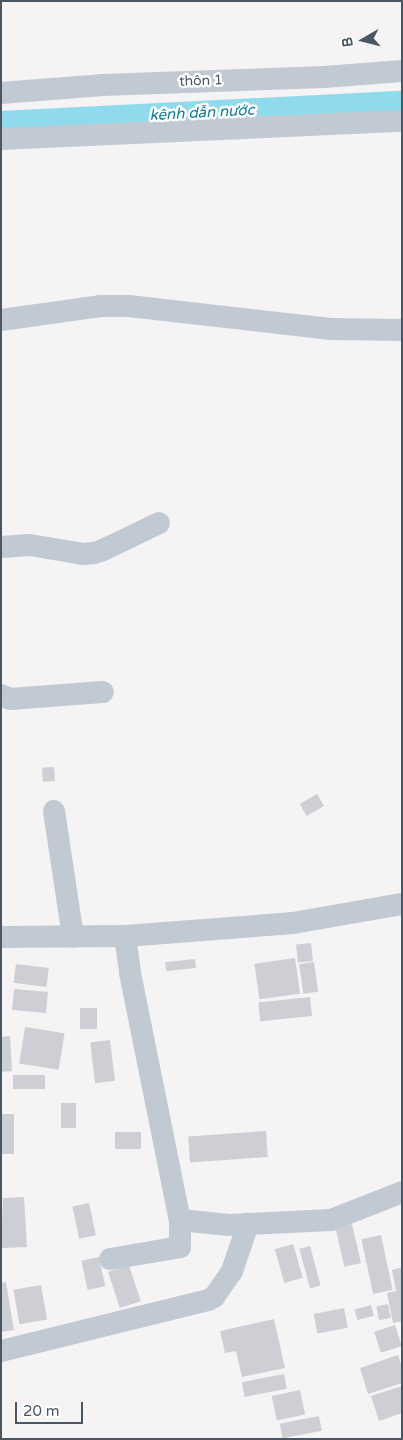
<!DOCTYPE html>
<html>
<head>
<meta charset="utf-8">
<style>
  body { margin:0 }
  #map { position:relative; width:403px; height:1440px; overflow:hidden; background:#f5f3f3; font-family:"Varela Round",sans-serif }
  div>[style] { position:absolute }
  .canal>* { height:24px; margin:-12px; padding:0 12px; transform-origin:12px; border-radius:12px; background:#90daee }
  .building>* { inset:0; background:#cdcfd5; transform-origin:0 0 }
  .minor>* { height:22px; margin:-11px; padding:0 11px; transform-origin:11px; border-radius:11px; background:#c1cad2 }
  span { translate:-50% -50%; white-space:nowrap; text-align:center; line-height:1.15; -webkit-text-stroke:5px #fff; paint-order:stroke }
  .street-label { font-size:14px; color:#4a5661 }
  .water-label { font-size:15px; color:#0c7c9b; font-style:italic }
  .frame { position:absolute; inset:0; border:2px solid #4a5661; pointer-events:none }
  .north { position:absolute; left:338px; top:15px; width:50px; height:50px; -webkit-text-stroke:4px #fff; paint-order:stroke; rotate:262deg; font-size:14px; font-weight:700; line-height:20px; text-align:center; color:#4a5661 }
  .north::after { content:''; display:block; margin:auto; width:18px; height:22px; background:#4a5661; clip-path:polygon(50% 0,100% 100%,50% 72%,0 100%) }
  .scale { position:absolute; left:15px; top:1402px; width:68px; height:22px; box-sizing:border-box; border:2px solid #4a5661; border-top:0; padding-left:6px; font-size:15px; line-height:18px; white-space:nowrap; color:#4a5661; -webkit-text-stroke:4px #fff; paint-order:stroke }
</style>
</head>
<body>
<div id="map">
  <div class="canal">
    <i style="left:1px;top:123px;width:401px;rotate:-2.9deg"></i>
  </div>
  <div class="building">
    <i style="left:54px;top:767px;width:14px;height:12px;rotate:86deg"></i>
    <i style="left:317px;top:794px;width:14px;height:20px;rotate:60deg"></i>
    <i style="left:311px;top:943px;width:18px;height:15px;rotate:84deg"></i>
    <i style="left:295px;top:958px;width:36px;height:41px;rotate:82deg"></i>
    <i style="left:195px;top:959px;width:9px;height:30px;rotate:84deg"></i>
    <i style="left:314px;top:962px;width:30px;height:15px;rotate:82deg"></i>
    <i style="left:16px;top:964px;width:33px;height:19px;rotate:7deg"></i>
    <i style="left:14px;top:989px;width:34px;height:21px;rotate:5deg"></i>
    <i style="left:310px;top:997px;width:19px;height:52px;rotate:84deg"></i>
    <i style="left:80px;top:1008px;width:17px;height:21px"></i>
    <i style="left:25px;top:1027px;width:40px;height:37px;rotate:9deg"></i>
    <i style="clip-path:polygon(10px 1036px,12px 1071px,1px 1072px,1px 1037px)"></i>
    <i style="left:110px;top:1040px;width:41px;height:20px;rotate:83deg"></i>
    <i style="left:13px;top:1075px;width:32px;height:14px"></i>
    <i style="left:61px;top:1103px;width:15px;height:25px"></i>
    <i style="left:1px;top:1114px;width:13px;height:40px"></i>
    <i style="left:266px;top:1131px;width:26px;height:78px;rotate:86deg"></i>
    <i style="left:115px;top:1132px;width:26px;height:17px"></i>
    <i style="clip-path:polygon(24px 1197px,27px 1247px,1px 1248px,3px 1198px)"></i>
    <i style="left:89px;top:1203px;width:33px;height:17px;rotate:78deg"></i>
    <i style="left:352px;top:1224px;width:40px;height:17px;rotate:77deg"></i>
    <i style="left:381px;top:1235px;width:56px;height:20px;rotate:78deg"></i>
    <i style="left:293px;top:1244px;width:35px;height:19px;rotate:74deg"></i>
    <i style="left:310px;top:1246px;width:41px;height:11px;rotate:75deg"></i>
    <i style="left:99px;top:1257px;width:30px;height:18px;rotate:78deg"></i>
    <i style="left:129px;top:1265px;width:38px;height:22px;rotate:72deg"></i>
    <i style="clip-path:polygon(402px 1267px,402px 1321px,393px 1323px,387px 1293px,396px 1291px,392px 1270px)"></i>
    <i style="clip-path:polygon(6px 1282px,14px 1330px,1px 1332px,1px 1283px)"></i>
    <i style="left:41px;top:1285px;width:35px;height:28px;rotate:80deg"></i>
    <i style="left:388px;top:1304px;width:14px;height:12px;rotate:78deg"></i>
    <i style="left:371px;top:1305px;width:11px;height:17px;rotate:75deg"></i>
    <i style="left:344px;top:1308px;width:20px;height:31px;rotate:79deg"></i>
    <i style="clip-path:polygon(274px 1319px,285px 1368px,242px 1377px,236px 1351px,225px 1353px,220px 1331px)"></i>
    <i style="left:395px;top:1325px;width:22px;height:22px;rotate:72deg"></i>
    <i style="clip-path:polygon(398px 1355px,402px 1367px,402px 1383px,368px 1394px,360px 1368px)"></i>
    <i style="left:284px;top:1374px;width:15px;height:43px;rotate:79deg"></i>
    <i style="clip-path:polygon(402px 1386px,402px 1413px,379px 1421px,371px 1396px)"></i>
    <i style="left:300px;top:1390px;width:25px;height:29px;rotate:78deg"></i>
    <i style="left:319px;top:1416px;width:15px;height:40px;rotate:79deg"></i>
  </div>
  <div class="minor">
    <i style="left:1px;top:93px;width:102px;rotate:-4.5deg"></i>
    <i style="left:103px;top:85px;width:221px;rotate:-2.1deg"></i>
    <i style="left:324px;top:77px;width:78px;rotate:-4.4deg"></i>
    <i style="left:1px;top:139px;width:401px;rotate:-2.6deg"></i>
    <i style="left:1px;top:320px;width:100px;rotate:-8deg"></i>
    <i style="left:100px;top:306px;width:29px"></i>
    <i style="left:129px;top:306px;width:203px;rotate:6.5deg"></i>
    <i style="left:331px;top:329px;width:71px;rotate:0.8deg"></i>
    <i style="left:1px;top:547px;width:29px;rotate:-4deg"></i>
    <i style="left:30px;top:545px;width:55px;rotate:9.5deg"></i>
    <i style="left:84px;top:554px;width:10px;rotate:-6deg"></i>
    <i style="left:94px;top:553px;width:9px;rotate:-18deg"></i>
    <i style="left:103px;top:550px;width:62px;rotate:-25.7deg"></i>
    <i style="left:1px;top:695px;width:10px;rotate:24deg"></i>
    <i style="left:10px;top:699px;width:93px;rotate:-4.3deg"></i>
    <i style="left:54px;top:811px;width:127px;rotate:81.4deg"></i>
    <i style="left:125px;top:936px;width:37px;rotate:82deg"></i>
    <i style="left:130px;top:973px;width:252px;rotate:78.6deg"></i>
    <i style="left:180px;top:1220px;width:49px;rotate:5.8deg"></i>
    <i style="left:229px;top:1225px;width:102px;rotate:-2.8deg"></i>
    <i style="left:331px;top:1220px;width:76px;rotate:-21.5deg"></i>
    <i style="left:1px;top:937px;width:124px;rotate:-0.5deg"></i>
    <i style="left:125px;top:936px;width:169px;rotate:-4.4deg"></i>
    <i style="left:293px;top:923px;width:111px;rotate:-9.9deg"></i>
    <i style="left:110px;top:1259px;width:71px;rotate:-9.7deg"></i>
    <i style="left:180px;top:1247px;width:27px;rotate:-90deg"></i>
    <i style="left:1px;top:1351px;width:213px;rotate:-13.8deg"></i>
    <i style="left:208px;top:1300px;width:7px;rotate:-27deg"></i>
    <i style="left:214px;top:1297px;width:32px;rotate:-55deg"></i>
    <i style="left:232px;top:1271px;width:50px;rotate:-71.2deg"></i>
  </div>
  <div class="street-label">
    <span style="left:201px;top:81px;rotate:-2deg">thôn 1</span>
  </div>
  <div class="water-label">
    <span style="left:202px;top:113px;rotate:-3deg">kênh dẫn nước</span>
  </div>
  <div class="frame"></div>
  <div class="north">B</div>
  <div class="scale">20 m</div>
</div>
</body>
</html>
